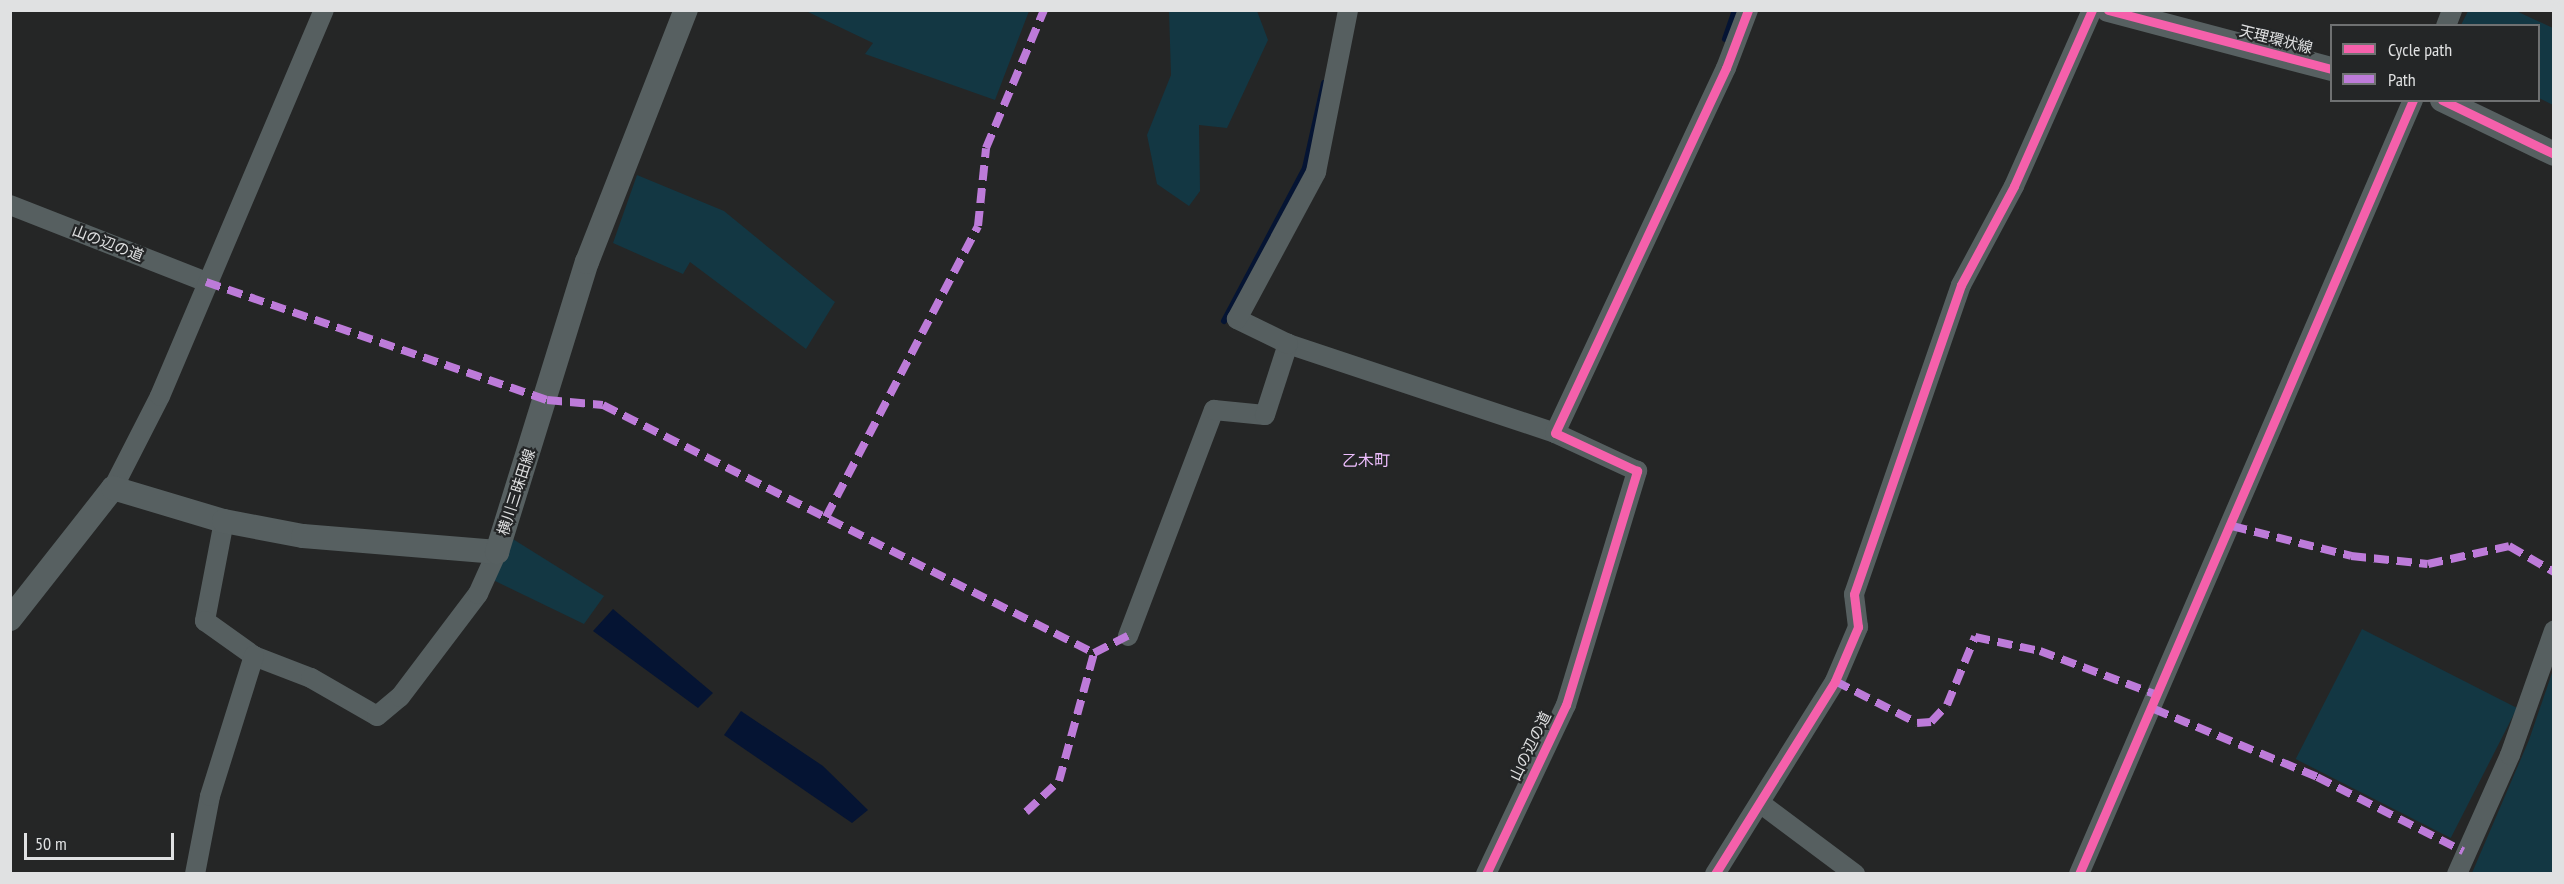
<!DOCTYPE html>
<html>
<head>
<meta charset="utf-8">
<style>
  body { margin:0 }
  #map { position:relative; width:2564px; height:884px; overflow:hidden; background:#252626; font-family:"PT Sans Narrow","Noto Sans JP",sans-serif }
  div>[style] { position:absolute }
  .green>* { inset:0; background:#133743; transform-origin:0 0 }
  .water>* { inset:0; background:#051433 }
  .stream>* { height:6px; margin:-3px; padding:0 3px; transform-origin:3px; border-radius:3px; background:#051433 }
  .minor>* { height:20px; margin:-10px; padding:0 10px; transform-origin:10px; border-radius:10px; background:#565f60 }
  .major>* { height:24px; margin:-12px; padding:0 12px; transform-origin:12px; border-radius:12px; background:#576061 }
  .quiet>* { height:8px; margin-top:-4px; transform-origin:0; background:repeating-linear-gradient(90deg,#bd7bd9 0 15px,transparent 0 23px) }
  .cycleway>* { height:9px; margin:-4.5px; padding:0 4.5px; transform-origin:4.5px; border-radius:4.5px; background:#f560ab }
  span { translate:-50% -50%; white-space:nowrap; text-align:center; line-height:1.15; -webkit-text-stroke:4.5px #242627; paint-order:stroke }
  .street-label { font-size:15px; color:#e0e1e2 }
  .neighbourhood-label { font-size:16px; color:#eebefe }
  .frame { position:absolute; inset:0; border:12px solid #e0e1e2; pointer-events:none }
  .legend { position:absolute; left:2330px; top:24px; width:210px; height:78px; box-sizing:border-box; background:#242627; border:2px solid #6f7172; margin:0; padding:8px 10px; list-style:none; font-size:18px; color:#e0e1e2 }
  .legend li { display:flex; align-items:center; gap:12px; height:30px }
  .legend b { width:30px; border:2px solid #6f7172 }
  .scale { position:absolute; left:24px; top:833px; width:150px; height:27px; box-sizing:border-box; border:3px solid #e0e1e2; border-top:0; padding-left:8px; font-size:18px; line-height:21px; white-space:nowrap; color:#e0e1e2; -webkit-text-stroke:4px #242627; paint-order:stroke }
</style>
</head>
<body>
<div id="map">
  <div class="green">
    <i style="clip-path:polygon(2514px 10px,2553px 28px,2553px 105px,2539px 98px,2538px 26px,2461px 25px,2468px 11px)"></i>
    <i style="clip-path:polygon(806px 11px,1029px 10px,1029px 11px,995px 100px,865px 54px,873px 43px)"></i>
    <i style="clip-path:polygon(1169px 11px,1257px 11px,1268px 40px,1227px 128px,1199px 125px,1200px 191px,1189px 206px,1157px 184px,1147px 135px,1171px 75px)"></i>
    <i style="clip-path:polygon(637px 175px,724px 211px,835px 302px,806px 349px,690px 262px,683px 274px,613px 243px)"></i>
    <i style="clip-path:polygon(508px 536px,604px 596px,584px 624px,489px 578px)"></i>
    <i style="left:2362px;top:629px;width:174px;height:146px;rotate:27deg"></i>
    <i style="clip-path:polygon(2553px 670px,2553px 873px,2472px 873px,2529px 740px)"></i>
  </div>
  <div class="water">
    <i style="clip-path:polygon(613px 609px,713px 693px,698px 708px,593px 631px)"></i>
    <i style="clip-path:polygon(741px 711px,823px 766px,868px 810px,852px 823px,724px 735px)"></i>
  </div>
  <div class="stream">
    <i style="left:1725px;top:39px;width:31px;rotate:-71deg"></i>
    <i style="left:1224px;top:321px;width:173px;rotate:-62.1deg"></i>
    <i style="left:1305px;top:168px;width:87px;rotate:-77.4deg"></i>
  </div>
  <div class="minor">
    <i style="left:2446px;top:26px;width:17px;rotate:-69deg"></i>
    <i style="left:10px;top:205px;width:211px;rotate:21.4deg"></i>
    <i style="left:1288px;top:344px;width:281px;rotate:18.4deg"></i>
    <i style="left:113px;top:488px;width:103px;rotate:-62.9deg"></i>
    <i style="left:160px;top:396px;width:419px;rotate:-67deg"></i>
    <i style="left:224px;top:521px;width:102px;rotate:100.8deg"></i>
    <i style="left:205px;top:621px;width:60px;rotate:35.5deg"></i>
    <i style="left:254px;top:656px;width:61px;rotate:21.1deg"></i>
    <i style="left:311px;top:678px;width:76px;rotate:29.9deg"></i>
    <i style="left:377px;top:716px;width:30px;rotate:-40deg"></i>
    <i style="left:400px;top:697px;width:129px;rotate:-52.9deg"></i>
    <i style="left:478px;top:594px;width:46px;rotate:-65.7deg"></i>
    <i style="left:1128px;top:636px;width:242px;rotate:-69.2deg"></i>
    <i style="left:1214px;top:410px;width:51px;rotate:5.6deg"></i>
    <i style="left:1265px;top:415px;width:75px;rotate:-72.1deg"></i>
    <i style="left:1288px;top:344px;width:57px;rotate:-153.9deg"></i>
    <i style="left:1237px;top:319px;width:167px;rotate:-61.7deg"></i>
    <i style="left:1316px;top:172px;width:165px;rotate:-78.8deg"></i>
    <i style="left:1760px;top:803px;width:119px;rotate:36.8deg"></i>
    <i style="left:195px;top:874px;width:79px;rotate:-79.1deg"></i>
    <i style="left:210px;top:796px;width:147px;rotate:-72.6deg"></i>
    <i style="left:1486px;top:874px;width:187px;rotate:-64.7deg"></i>
    <i style="left:1566px;top:705px;width:245px;rotate:-73.1deg"></i>
    <i style="left:1637px;top:471px;width:90px;rotate:-155.1deg"></i>
    <i style="left:1555px;top:433px;width:403px;rotate:-64.9deg"></i>
    <i style="left:1726px;top:68px;width:62px;rotate:-69.2deg"></i>
    <i style="left:1715px;top:874px;width:227px;rotate:-58.1deg"></i>
    <i style="left:1835px;top:681px;width:59px;rotate:-66.9deg"></i>
    <i style="left:1858px;top:627px;width:33px;rotate:-97deg"></i>
    <i style="left:1854px;top:594px;width:327px;rotate:-70.9deg"></i>
    <i style="left:1961px;top:285px;width:112px;rotate:-61.8deg"></i>
    <i style="left:2014px;top:186px;width:193px;rotate:-66.1deg"></i>
    <i style="left:2079px;top:874px;width:843px;rotate:-66.66deg"></i>
    <i style="left:2457px;top:874px;width:130px;rotate:-66deg"></i>
    <i style="left:2510px;top:755px;width:132px;rotate:-70.5deg"></i>
  </div>
  <div class="major">
    <i style="left:2108px;top:10px;width:232px;rotate:14.8deg"></i>
    <i style="left:2442px;top:100px;width:124px;rotate:25.7deg"></i>
    <i style="left:10px;top:619px;width:167px;rotate:-51.8deg"></i>
    <i style="left:113px;top:488px;width:116px;rotate:16.6deg"></i>
    <i style="left:224px;top:521px;width:80px;rotate:10.8deg"></i>
    <i style="left:303px;top:536px;width:195px;rotate:4.7deg"></i>
    <i style="left:497px;top:552px;width:304px;rotate:-72.8deg"></i>
    <i style="left:587px;top:262px;width:271px;rotate:-68.6deg"></i>
  </div>
  <div class="quiet">
    <i style="left:206px;top:282px;width:361px;rotate:19.1deg"></i>
    <i style="left:547px;top:400px;width:56px;rotate:5.1deg"></i>
    <i style="left:603px;top:405px;width:550px;rotate:26.8deg"></i>
    <i style="left:1094px;top:653px;width:38px;rotate:-27deg"></i>
    <i style="left:826px;top:517px;width:328px;rotate:-62.4deg"></i>
    <i style="left:978px;top:226px;width:78px;rotate:-84.1deg"></i>
    <i style="left:986px;top:148px;width:150px;rotate:-67.2deg"></i>
    <i style="left:2232px;top:526px;width:123px;rotate:14.1deg"></i>
    <i style="left:2351px;top:556px;width:77px;rotate:5.9deg"></i>
    <i style="left:2428px;top:564px;width:83px;rotate:-12.5deg"></i>
    <i style="left:2509px;top:546px;width:52px;rotate:30deg"></i>
    <i style="left:1835px;top:681px;width:92px;rotate:27.1deg"></i>
    <i style="left:1917px;top:723px;width:14px;rotate:-4deg"></i>
    <i style="left:1931px;top:722px;width:23px;rotate:-47deg"></i>
    <i style="left:1947px;top:705px;width:74px;rotate:-67.6deg"></i>
    <i style="left:1975px;top:637px;width:66px;rotate:12.2deg"></i>
    <i style="left:2040px;top:651px;width:128px;rotate:20.6deg"></i>
    <i style="left:2154px;top:709px;width:177px;rotate:22.6deg"></i>
    <i style="left:2317px;top:777px;width:164px;rotate:26.9deg"></i>
    <i style="left:1026px;top:812px;width:45px;rotate:-43.2deg"></i>
    <i style="left:1059px;top:781px;width:133px;rotate:-74.7deg"></i>
  </div>
  <div class="cycleway">
    <i style="left:2108px;top:10px;width:232px;rotate:14.8deg"></i>
    <i style="left:2442px;top:100px;width:124px;rotate:25.7deg"></i>
    <i style="left:1486px;top:874px;width:187px;rotate:-64.7deg"></i>
    <i style="left:1566px;top:705px;width:245px;rotate:-73.1deg"></i>
    <i style="left:1637px;top:471px;width:90px;rotate:-155.1deg"></i>
    <i style="left:1555px;top:433px;width:403px;rotate:-64.9deg"></i>
    <i style="left:1726px;top:68px;width:62px;rotate:-69.2deg"></i>
    <i style="left:1715px;top:874px;width:227px;rotate:-58.1deg"></i>
    <i style="left:1835px;top:681px;width:59px;rotate:-66.9deg"></i>
    <i style="left:1858px;top:627px;width:33px;rotate:-97deg"></i>
    <i style="left:1854px;top:594px;width:327px;rotate:-70.9deg"></i>
    <i style="left:1961px;top:285px;width:112px;rotate:-61.8deg"></i>
    <i style="left:2014px;top:186px;width:193px;rotate:-66.1deg"></i>
    <i style="left:2079px;top:874px;width:843px;rotate:-66.66deg"></i>
  </div>
  <div class="street-label">
    <span style="left:2276px;top:39px;rotate:14deg">天理環状線</span>
    <span style="left:108px;top:243px;rotate:21deg">山の辺の道</span>
    <span style="left:516px;top:492px;rotate:-72deg">横川三昧田線</span>
    <span style="left:1530px;top:746px;rotate:-64deg">山の辺の道</span>
  </div>
  <div class="neighbourhood-label">
    <span style="left:1366px;top:460px">乙木町</span>
  </div>
  <div class="frame"></div>
  <ul class="legend">
  <li><b style="height:8px;background:#f560ab"></b>Cycle path</li>
  <li><b style="height:8px;background:#bd7bd9"></b>Path</li>
  </ul>
  <div class="scale">50 m</div>
</div>
</body>
</html>
